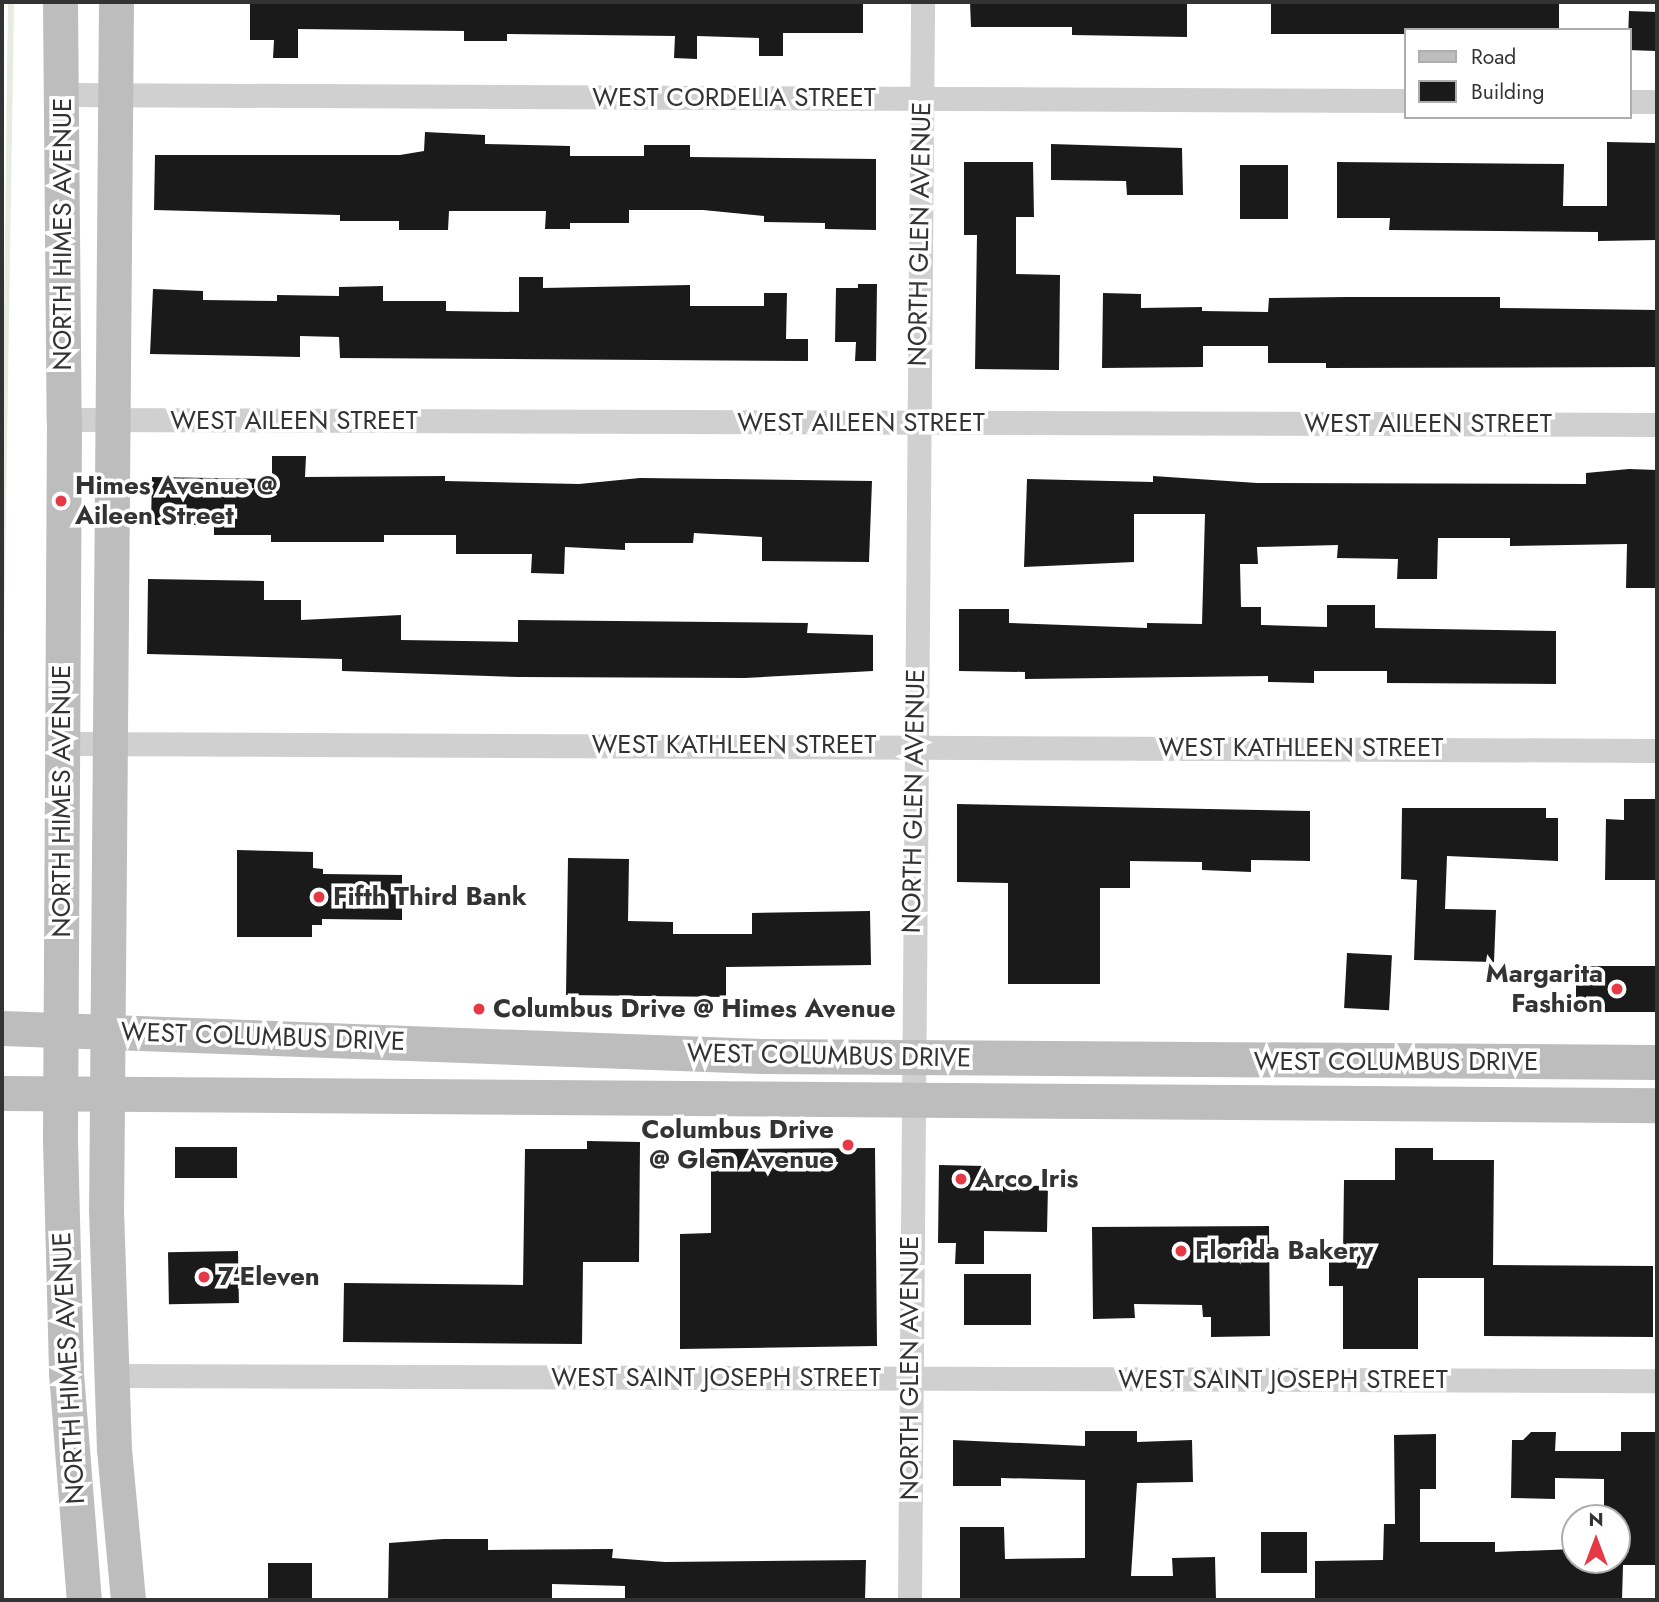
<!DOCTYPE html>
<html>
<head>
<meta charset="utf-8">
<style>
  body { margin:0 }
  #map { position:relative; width:1659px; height:1602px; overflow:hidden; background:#fff; font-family:Jost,sans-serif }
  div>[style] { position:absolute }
  .green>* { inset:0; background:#e6ecdf }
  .building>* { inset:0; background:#1a1a1a; transform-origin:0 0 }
  .street>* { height:24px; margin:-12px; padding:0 12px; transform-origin:12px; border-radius:12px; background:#d0d0d0 }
  .secondary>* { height:35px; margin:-17.5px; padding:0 17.5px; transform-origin:17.5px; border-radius:17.5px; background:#bdbdbd }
  .dots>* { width:19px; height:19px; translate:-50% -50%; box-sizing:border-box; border:4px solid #fff; border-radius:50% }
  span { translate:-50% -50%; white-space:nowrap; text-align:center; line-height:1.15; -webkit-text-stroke:7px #fff; paint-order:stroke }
  .street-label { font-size:26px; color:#333 }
  .poi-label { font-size:26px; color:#333; font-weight:700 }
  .left { translate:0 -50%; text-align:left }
  .right { translate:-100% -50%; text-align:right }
  .frame { position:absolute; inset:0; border:4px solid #333; pointer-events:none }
  .legend { position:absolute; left:1404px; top:28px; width:228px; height:91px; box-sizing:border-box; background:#fff; border:2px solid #adadad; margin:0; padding:9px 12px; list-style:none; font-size:21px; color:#333 }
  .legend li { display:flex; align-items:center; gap:14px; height:35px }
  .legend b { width:35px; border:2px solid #adadad }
  .north { position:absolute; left:1561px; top:1504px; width:70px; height:70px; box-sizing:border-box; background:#fff; border:2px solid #adadad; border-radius:50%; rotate:0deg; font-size:19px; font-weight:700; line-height:28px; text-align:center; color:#333 }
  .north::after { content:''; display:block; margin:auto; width:24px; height:32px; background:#e63946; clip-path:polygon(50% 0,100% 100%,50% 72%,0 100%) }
</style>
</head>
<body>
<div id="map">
  <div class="green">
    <i style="clip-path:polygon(8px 2px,14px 2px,2px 762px,2px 474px)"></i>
  </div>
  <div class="building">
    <i style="clip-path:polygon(250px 2px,863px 2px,863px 33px,783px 33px,783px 56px,759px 56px,759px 38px,697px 36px,697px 59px,674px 58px,675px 36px,507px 34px,507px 41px,464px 41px,464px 31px,298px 29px,298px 58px,273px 58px,274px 40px,250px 40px)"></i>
    <i style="clip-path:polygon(970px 2px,1187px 2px,1187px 37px,1072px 35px,1072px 27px,971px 27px)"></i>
    <i style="left:1271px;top:2px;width:288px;height:32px"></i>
    <i style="left:1629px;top:11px;width:28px;height:39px;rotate:2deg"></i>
    <i style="clip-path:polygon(425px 132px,485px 135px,485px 144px,570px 146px,570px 156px,644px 156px,644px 145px,690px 145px,690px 157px,876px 159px,876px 230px,825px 229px,825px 223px,764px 222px,764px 216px,703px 210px,629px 210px,629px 223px,570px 223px,570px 229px,545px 229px,546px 211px,449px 211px,448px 230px,399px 230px,399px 221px,340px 221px,340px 215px,154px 210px,155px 155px,400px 155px,424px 151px)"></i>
    <i style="clip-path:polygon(1607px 142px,1657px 143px,1657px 240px,1598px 241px,1598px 232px,1389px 230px,1390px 218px,1337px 218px,1337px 162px,1564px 164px,1563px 206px,1607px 206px)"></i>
    <i style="clip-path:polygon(1051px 144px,1182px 148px,1183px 195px,1127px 195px,1126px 181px,1051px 180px)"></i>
    <i style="clip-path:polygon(964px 162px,1033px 162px,1034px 217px,1016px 217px,1016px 274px,1060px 275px,1059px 370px,975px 369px,977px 235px,964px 235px)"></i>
    <i style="left:1240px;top:165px;width:48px;height:54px"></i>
    <i style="clip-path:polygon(519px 277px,543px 277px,543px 288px,690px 285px,690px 306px,764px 306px,764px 293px,787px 293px,786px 339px,808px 339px,808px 361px,340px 358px,339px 337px,300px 336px,300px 357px,150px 354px,153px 289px,203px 291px,203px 300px,277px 301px,277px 295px,339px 296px,339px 287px,383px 286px,383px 301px,446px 301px,446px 311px,519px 312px)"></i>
    <i style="clip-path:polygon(858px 284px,877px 284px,876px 361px,855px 361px,856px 342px,835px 342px,836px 288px,858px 288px)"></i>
    <i style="clip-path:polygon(1103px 293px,1141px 294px,1141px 308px,1202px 307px,1202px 311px,1268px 312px,1269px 298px,1346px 297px,1500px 297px,1500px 308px,1657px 310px,1657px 367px,1326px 368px,1326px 363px,1268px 363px,1268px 346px,1203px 346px,1203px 367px,1102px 368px)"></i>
    <i style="clip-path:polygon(272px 456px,306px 456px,305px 477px,445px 476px,445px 481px,579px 484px,640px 478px,872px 481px,869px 562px,762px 561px,762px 537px,694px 533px,693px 543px,625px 543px,625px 550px,565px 547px,564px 574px,531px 573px,532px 554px,456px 554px,456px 535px,384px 535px,384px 542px,271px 542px,271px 535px,214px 535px,214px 525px,151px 525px,152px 477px,272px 479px)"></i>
    <i style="clip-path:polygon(1629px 469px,1657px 470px,1657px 588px,1626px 588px,1627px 544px,1510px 546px,1510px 538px,1438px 538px,1437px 579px,1397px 579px,1398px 559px,1337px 558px,1338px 545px,1257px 547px,1258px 564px,1240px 564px,1241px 607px,1261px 607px,1261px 625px,1327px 627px,1327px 605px,1375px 605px,1375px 628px,1556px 631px,1556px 684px,1387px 683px,1387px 671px,1314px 671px,1314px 683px,1268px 682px,1268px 676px,1025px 679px,1025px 672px,959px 671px,959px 609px,1009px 609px,1009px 623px,1147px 628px,1147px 623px,1202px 624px,1205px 514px,1134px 514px,1134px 562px,1024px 567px,1027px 479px,1153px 482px,1153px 476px,1257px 483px,1586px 484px,1586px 473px)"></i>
    <i style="clip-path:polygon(148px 579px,264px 581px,264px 600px,301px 600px,301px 620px,401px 615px,401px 640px,518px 642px,518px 620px,808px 623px,807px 633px,873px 635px,873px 671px,745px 678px,518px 677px,342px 671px,342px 659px,147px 654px)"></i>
    <i style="clip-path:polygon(1624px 799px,1657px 799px,1657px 880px,1605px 880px,1606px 819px,1624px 820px)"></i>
    <i style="clip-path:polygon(957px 804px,1310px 811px,1310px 861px,1251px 860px,1251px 872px,1202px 870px,1202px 862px,1130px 861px,1130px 888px,1100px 888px,1100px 984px,1008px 984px,1008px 883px,957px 882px)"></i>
    <i style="clip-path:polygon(1402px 808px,1546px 808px,1546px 818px,1558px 818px,1558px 861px,1447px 856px,1445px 909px,1496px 910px,1494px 962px,1414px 960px,1417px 880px,1401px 879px)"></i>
    <i style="clip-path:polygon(237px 850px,313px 852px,313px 868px,323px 869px,323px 874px,402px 875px,402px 920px,322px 919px,322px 925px,312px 925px,312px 937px,237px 937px)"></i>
    <i style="clip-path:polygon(568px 858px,629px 859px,628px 921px,673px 922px,673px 934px,752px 934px,752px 913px,870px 911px,871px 965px,726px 967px,726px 997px,566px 995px)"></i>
    <i style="left:1347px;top:953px;width:45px;height:55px;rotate:3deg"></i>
    <i style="left:1576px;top:966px;width:81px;height:46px"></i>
    <i style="clip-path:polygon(587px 1141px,640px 1142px,639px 1262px,583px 1262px,582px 1344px,343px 1342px,344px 1283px,523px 1285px,525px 1149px,587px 1149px)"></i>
    <i style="left:175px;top:1147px;width:62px;height:31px"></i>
    <i style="clip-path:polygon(875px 1148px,877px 1346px,680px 1349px,680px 1234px,711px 1233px,711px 1149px)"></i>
    <i style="clip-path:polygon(1395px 1148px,1433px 1148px,1433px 1160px,1494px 1160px,1493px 1265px,1653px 1266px,1653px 1337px,1484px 1336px,1484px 1278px,1418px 1278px,1418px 1349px,1343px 1349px,1343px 1286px,1329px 1286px,1329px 1255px,1343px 1255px,1344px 1180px,1395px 1180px)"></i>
    <i style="clip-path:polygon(939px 1165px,985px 1166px,985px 1185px,1048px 1186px,1047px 1232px,984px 1231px,984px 1264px,955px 1264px,956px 1243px,938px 1243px)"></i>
    <i style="clip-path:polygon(1269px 1226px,1270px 1336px,1211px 1337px,1211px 1317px,1203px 1317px,1202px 1305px,1134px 1304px,1135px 1318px,1093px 1319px,1092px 1227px)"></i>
    <i style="left:238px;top:1251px;width:52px;height:70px;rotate:89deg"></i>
    <i style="left:964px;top:1274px;width:67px;height:51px"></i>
    <i style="clip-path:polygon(1085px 1431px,1137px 1431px,1137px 1442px,1192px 1440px,1193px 1482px,1137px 1483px,1131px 1576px,1173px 1576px,1172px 1558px,1215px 1557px,1216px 1600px,960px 1600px,960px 1527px,1004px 1527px,1005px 1559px,1085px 1558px,1085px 1480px,1001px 1478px,1001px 1486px,953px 1486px,953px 1440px,1085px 1446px)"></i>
    <i style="clip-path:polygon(1531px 1432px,1556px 1432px,1555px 1451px,1621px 1451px,1621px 1432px,1657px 1432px,1657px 1565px,1623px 1565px,1622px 1600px,1315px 1600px,1315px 1561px,1383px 1560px,1384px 1524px,1395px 1524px,1394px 1435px,1436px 1434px,1436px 1489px,1420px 1489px,1420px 1542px,1495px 1542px,1495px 1552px,1575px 1549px,1575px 1560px,1617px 1560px,1617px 1518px,1604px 1518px,1604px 1479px,1555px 1478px,1555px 1499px,1511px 1498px,1512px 1440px,1523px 1440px)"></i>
    <i style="left:1261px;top:1532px;width:46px;height:41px"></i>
    <i style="clip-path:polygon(443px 1539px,488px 1539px,488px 1550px,613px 1549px,612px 1558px,665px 1562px,866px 1560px,865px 1600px,625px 1600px,625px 1586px,552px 1584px,552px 1600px,388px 1600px,389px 1543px)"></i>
    <i style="left:312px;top:1563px;width:37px;height:44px;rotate:90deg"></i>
  </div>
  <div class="street">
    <i style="left:63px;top:95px;width:1342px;rotate:0.26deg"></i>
    <i style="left:1629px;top:102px;width:28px"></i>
    <i style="left:64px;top:420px;width:1593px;rotate:0.18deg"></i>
    <i style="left:63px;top:744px;width:1594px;rotate:0.25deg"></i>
    <i style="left:110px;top:1376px;width:1547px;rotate:0.19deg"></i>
    <i style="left:910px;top:1600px;width:1598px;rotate:-89.53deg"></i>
  </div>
  <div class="secondary">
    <i style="left:60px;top:2px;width:418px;rotate:89.5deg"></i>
    <i style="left:64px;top:420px;width:721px;rotate:90.32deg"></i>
    <i style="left:60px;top:1141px;width:232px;rotate:88.5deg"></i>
    <i style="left:66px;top:1373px;width:228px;rotate:85.5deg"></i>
    <i style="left:116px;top:2px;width:1207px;rotate:90.47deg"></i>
    <i style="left:106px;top:1209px;width:240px;rotate:88.1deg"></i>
    <i style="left:114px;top:1449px;width:152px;rotate:84.7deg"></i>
    <i style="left:2px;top:1028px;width:760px;rotate:2.11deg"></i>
    <i style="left:761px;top:1056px;width:896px;rotate:0.38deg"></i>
    <i style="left:2px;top:1093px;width:1655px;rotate:0.42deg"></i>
  </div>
  <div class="dots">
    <i style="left:61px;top:501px;background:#e63946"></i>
    <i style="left:319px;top:897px;background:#e63946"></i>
    <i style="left:1617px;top:989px;background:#e63946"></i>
    <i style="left:479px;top:1009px;background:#e63946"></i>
    <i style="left:848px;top:1145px;background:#e63946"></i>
    <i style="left:961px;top:1179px;background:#e63946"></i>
    <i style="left:1181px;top:1251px;background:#e63946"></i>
    <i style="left:204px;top:1277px;background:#e63946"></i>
  </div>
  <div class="street-label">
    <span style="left:734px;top:98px">WEST CORDELIA STREET</span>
    <span style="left:63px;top:234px;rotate:-90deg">NORTH HIMES AVENUE</span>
    <span style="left:920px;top:234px;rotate:-89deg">NORTH GLEN AVENUE</span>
    <span style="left:294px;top:421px">WEST AILEEN STREET</span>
    <span style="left:861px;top:423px">WEST AILEEN STREET</span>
    <span style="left:1428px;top:424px">WEST AILEEN STREET</span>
    <span style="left:734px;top:745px">WEST KATHLEEN STREET</span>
    <span style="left:1301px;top:748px">WEST KATHLEEN STREET</span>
    <span style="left:62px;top:801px;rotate:-90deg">NORTH HIMES AVENUE</span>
    <span style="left:914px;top:801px;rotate:-89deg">NORTH GLEN AVENUE</span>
    <span style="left:263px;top:1037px;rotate:2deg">WEST COLUMBUS DRIVE</span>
    <span style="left:829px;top:1056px;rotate:1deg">WEST COLUMBUS DRIVE</span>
    <span style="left:1396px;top:1062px">WEST COLUMBUS DRIVE</span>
    <span style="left:69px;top:1368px;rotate:-93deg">NORTH HIMES AVENUE</span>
    <span style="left:910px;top:1368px;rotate:-90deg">NORTH GLEN AVENUE</span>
    <span style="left:716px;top:1378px">WEST SAINT JOSEPH STREET</span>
    <span style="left:1283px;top:1380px">WEST SAINT JOSEPH STREET</span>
  </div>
  <div class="poi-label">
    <span class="left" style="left:75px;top:501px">Himes Avenue @<br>Aileen Street</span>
    <span class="left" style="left:333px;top:897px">Fifth Third Bank</span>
    <span class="right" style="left:1603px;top:989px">Margarita<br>Fashion</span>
    <span class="left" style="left:493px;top:1009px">Columbus Drive @ Himes Avenue</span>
    <span class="right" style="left:834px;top:1145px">Columbus Drive<br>@ Glen Avenue</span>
    <span class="left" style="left:975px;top:1179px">Arco Iris</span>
    <span class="left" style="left:1195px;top:1251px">Florida Bakery</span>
    <span class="left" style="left:218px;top:1277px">7-Eleven</span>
  </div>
  <div class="frame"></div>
  <ul class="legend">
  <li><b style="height:9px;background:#bdbdbd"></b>Road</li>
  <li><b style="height:19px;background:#1a1a1a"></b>Building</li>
  </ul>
  <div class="north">N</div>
</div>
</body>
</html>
